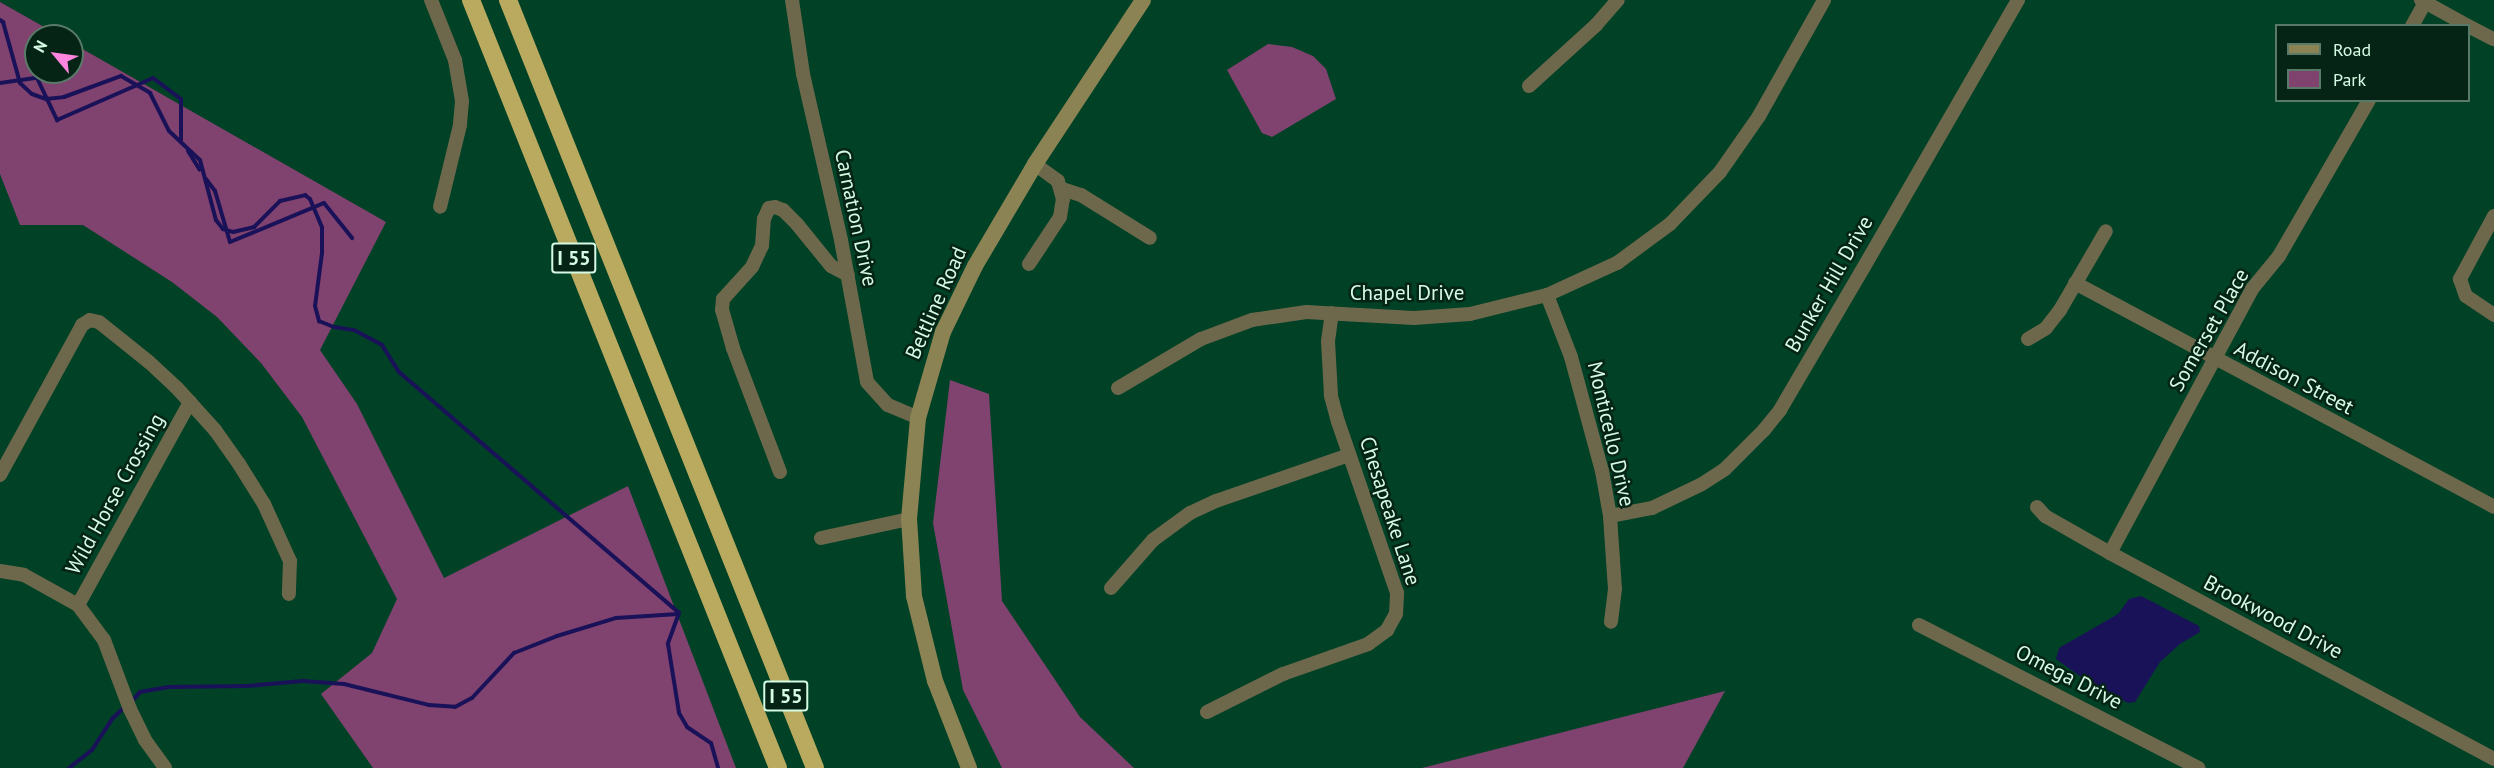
<!DOCTYPE html>
<html>
<head>
<meta charset="utf-8">
<style>
  body { margin:0 }
  #map { position:relative; width:2494px; height:768px; overflow:hidden; background:#014126; font-family:"PT Sans",sans-serif }
  div>[style] { position:absolute }
  .green>* { inset:0; background:#80426f }
  .water>* { inset:0; background:#1a1259 }
  .stream>* { height:4px; margin:-2px; padding:0 2px; transform-origin:2px; border-radius:2px; background:#1a1259 }
  .minor>* { height:14px; margin:-7px; padding:0 7px; transform-origin:7px; border-radius:7px; background:#6d684b }
  .secondary>* { height:16px; margin:-8px; padding:0 8px; transform-origin:8px; border-radius:8px; background:#8c8354 }
  .motorway>* { height:18px; margin:-9px; padding:0 9px; transform-origin:9px; border-radius:9px; background:#b9aa60 }
  span { translate:-50% -50%; white-space:nowrap; text-align:center; line-height:1.15; -webkit-text-stroke:5px #052415; paint-order:stroke }
  .shield-label span { padding:2px 4px; background:#052415; border:2px solid; border-radius:4px; -webkit-text-stroke-width:0 }
  .shield-label { font-size:20px; color:#d6fbe4; font-weight:700 }
  .street-label { font-size:21px; color:#d6fbe4 }
  .legend { position:absolute; left:2275px; top:24px; width:195px; height:78px; box-sizing:border-box; background:#052415; border:2px solid #597a68; margin:0; padding:8px 10px; list-style:none; font-size:18px; color:#d6fbe4 }
  .legend li { display:flex; align-items:center; gap:12px; height:30px }
  .legend b { width:30px; border:2px solid #597a68 }
  .north { position:absolute; left:24px; top:24px; width:60px; height:60px; box-sizing:border-box; background:#052415; border:2px solid #597a68; border-radius:50%; rotate:299deg; font-size:16px; font-weight:700; line-height:24px; text-align:center; color:#d6fbe4 }
  .north::after { content:''; display:block; margin:auto; width:21px; height:27px; background:#ff85df; clip-path:polygon(50% 0,100% 100%,50% 72%,0 100%) }
</style>
</head>
<body>
<div id="map">
  <div class="green">
    <i style="clip-path:polygon(0 2px,60px 36px,36px 36px,36px 72px,72px 72px,72px 43px,386px 222px,320px 350px,357px 404px,444px 578px,628px 486px,736px 768px,373px 768px,321px 694px,372px 653px,397px 599px,302px 417px,261px 363px,217px 317px,172px 282px,83px 225px,20px 225px,0 174px)"></i>
    <i style="clip-path:polygon(1268px 44px,1292px 47px,1313px 56px,1326px 69px,1336px 99px,1272px 137px,1262px 133px,1227px 70px)"></i>
    <i style="clip-path:polygon(950px 380px,989px 394px,1002px 601px,1080px 717px,1134px 768px,1002px 768px,963px 690px,933px 523px)"></i>
    <i style="clip-path:polygon(1725px 691px,1683px 768px,1422px 768px)"></i>
  </div>
  <div class="water">
    <i style="clip-path:polygon(2141px 596px,2199px 626px,2200px 632px,2180px 644px,2160px 662px,2135px 702px,2128px 703px,2087px 681px,2056px 659px,2059px 648px,2118px 614px,2129px 599px)"></i>
  </div>
  <div class="stream">
    <i style="left:0;top:20px;width:4px;rotate:34deg"></i>
    <i style="left:3px;top:22px;width:63px;rotate:74.4deg"></i>
    <i style="left:20px;top:83px;width:16px;rotate:43deg"></i>
    <i style="left:32px;top:94px;width:15px;rotate:20deg"></i>
    <i style="left:46px;top:99px;width:18px;rotate:-6deg"></i>
    <i style="left:64px;top:97px;width:61px;rotate:-20.2deg"></i>
    <i style="left:121px;top:76px;width:34px;rotate:30deg"></i>
    <i style="left:150px;top:93px;width:42px;rotate:63.4deg"></i>
    <i style="left:169px;top:131px;width:42px;rotate:43.1deg"></i>
    <i style="left:200px;top:160px;width:62px;rotate:75.1deg"></i>
    <i style="left:216px;top:220px;width:11px;rotate:52deg"></i>
    <i style="left:223px;top:229px;width:10px;rotate:17deg"></i>
    <i style="left:233px;top:232px;width:22px;rotate:-13deg"></i>
    <i style="left:254px;top:227px;width:37px;rotate:-45deg"></i>
    <i style="left:280px;top:201px;width:26px;rotate:-13deg"></i>
    <i style="left:305px;top:195px;width:6px;rotate:39deg"></i>
    <i style="left:310px;top:199px;width:30px;rotate:67deg"></i>
    <i style="left:322px;top:227px;width:26px;rotate:90deg"></i>
    <i style="left:322px;top:253px;width:53px;rotate:97.5deg"></i>
    <i style="left:315px;top:306px;width:16px;rotate:75deg"></i>
    <i style="left:319px;top:321px;width:16px;rotate:22deg"></i>
    <i style="left:334px;top:327px;width:20px;rotate:9deg"></i>
    <i style="left:354px;top:330px;width:32px;rotate:28deg"></i>
    <i style="left:382px;top:345px;width:32px;rotate:58deg"></i>
    <i style="left:399px;top:372px;width:369px;rotate:40.7deg"></i>
    <i style="left:0;top:83px;width:37px;rotate:-8deg"></i>
    <i style="left:37px;top:78px;width:47px;rotate:64.5deg"></i>
    <i style="left:57px;top:120px;width:105px;rotate:-23.6deg"></i>
    <i style="left:153px;top:78px;width:35px;rotate:37deg"></i>
    <i style="left:181px;top:99px;width:41px;rotate:90deg"></i>
    <i style="left:188px;top:151px;width:22px;rotate:58deg"></i>
    <i style="left:206px;top:179px;width:15px;rotate:53deg"></i>
    <i style="left:215px;top:191px;width:53px;rotate:73.6deg"></i>
    <i style="left:230px;top:242px;width:102px;rotate:-22.5deg"></i>
    <i style="left:324px;top:203px;width:45px;rotate:51.3deg"></i>
    <i style="left:679px;top:613px;width:33px;rotate:110deg"></i>
    <i style="left:668px;top:644px;width:70px;rotate:80.9deg"></i>
    <i style="left:679px;top:713px;width:16px;rotate:60deg"></i>
    <i style="left:687px;top:727px;width:29px;rotate:34deg"></i>
    <i style="left:711px;top:743px;width:26px;rotate:74deg"></i>
    <i style="left:132px;top:701px;width:12px;rotate:-48deg"></i>
    <i style="left:140px;top:692px;width:29px;rotate:-10deg"></i>
    <i style="left:169px;top:687px;width:78px;rotate:-0.7deg"></i>
    <i style="left:247px;top:686px;width:56px;rotate:-5.1deg"></i>
    <i style="left:303px;top:681px;width:41px;rotate:4.2deg"></i>
    <i style="left:344px;top:684px;width:88px;rotate:13.9deg"></i>
    <i style="left:429px;top:705px;width:26px;rotate:4deg"></i>
    <i style="left:455px;top:707px;width:19px;rotate:-28deg"></i>
    <i style="left:472px;top:698px;width:62px;rotate:-47deg"></i>
    <i style="left:514px;top:653px;width:46px;rotate:-21.6deg"></i>
    <i style="left:557px;top:636px;width:62px;rotate:-17deg"></i>
    <i style="left:616px;top:618px;width:62px;rotate:-3.7deg"></i>
    <i style="left:69px;top:768px;width:29px;rotate:-38deg"></i>
    <i style="left:92px;top:750px;width:38px;rotate:-57deg"></i>
    <i style="left:113px;top:718px;width:18px;rotate:-43deg"></i>
  </div>
  <div class="minor">
    <i style="left:431px;top:0;width:65px;rotate:68.2deg"></i>
    <i style="left:455px;top:60px;width:42px;rotate:80.3deg"></i>
    <i style="left:462px;top:101px;width:24px;rotate:95deg"></i>
    <i style="left:460px;top:125px;width:84px;rotate:103.7deg"></i>
    <i style="left:792px;top:0;width:75px;rotate:81.5deg"></i>
    <i style="left:803px;top:74px;width:170px;rotate:77.1deg"></i>
    <i style="left:841px;top:240px;width:144px;rotate:79.6deg"></i>
    <i style="left:867px;top:382px;width:31px;rotate:48deg"></i>
    <i style="left:888px;top:405px;width:33px;rotate:23deg"></i>
    <i style="left:2421px;top:0;width:54px;rotate:29deg"></i>
    <i style="left:2412px;top:26px;width:26px;rotate:-61deg"></i>
    <i style="left:2468px;top:26px;width:29px;rotate:27deg"></i>
    <i style="left:1529px;top:86px;width:91px;rotate:-42.3deg"></i>
    <i style="left:1596px;top:25px;width:33px;rotate:-49deg"></i>
    <i style="left:1062px;top:189px;width:20px;rotate:18deg"></i>
    <i style="left:1081px;top:195px;width:81px;rotate:31.9deg"></i>
    <i style="left:2494px;top:216px;width:72px;rotate:118.4deg"></i>
    <i style="left:2460px;top:279px;width:18px;rotate:71deg"></i>
    <i style="left:2466px;top:296px;width:34px;rotate:34deg"></i>
    <i style="left:1029px;top:264px;width:56px;rotate:-56.6deg"></i>
    <i style="left:1060px;top:217px;width:18px;rotate:-81deg"></i>
    <i style="left:1063px;top:199px;width:19px;rotate:-106deg"></i>
    <i style="left:1058px;top:181px;width:29px;rotate:-144deg"></i>
    <i style="left:2075px;top:283px;width:475px;rotate:28.1deg"></i>
    <i style="left:1547px;top:295px;width:66px;rotate:68.8deg"></i>
    <i style="left:1571px;top:357px;width:118px;rotate:74.8deg"></i>
    <i style="left:1602px;top:471px;width:46px;rotate:79.9deg"></i>
    <i style="left:1610px;top:516px;width:73px;rotate:86.1deg"></i>
    <i style="left:1615px;top:589px;width:33px;rotate:97deg"></i>
    <i style="left:2028px;top:339px;width:21px;rotate:-31deg"></i>
    <i style="left:2046px;top:328px;width:23px;rotate:-52deg"></i>
    <i style="left:2060px;top:310px;width:91px;rotate:-59.8deg"></i>
    <i style="left:1118px;top:388px;width:96px;rotate:-30.6deg"></i>
    <i style="left:1201px;top:339px;width:54px;rotate:-20.4deg"></i>
    <i style="left:1252px;top:320px;width:55px;rotate:-8.4deg"></i>
    <i style="left:1306px;top:312px;width:108px;rotate:3.2deg"></i>
    <i style="left:1414px;top:318px;width:56px;rotate:-4.1deg"></i>
    <i style="left:1470px;top:314px;width:79px;rotate:-13.9deg"></i>
    <i style="left:1547px;top:295px;width:77px;rotate:-24.6deg"></i>
    <i style="left:1617px;top:263px;width:66px;rotate:-36.3deg"></i>
    <i style="left:1670px;top:224px;width:72px;rotate:-46.1deg"></i>
    <i style="left:1720px;top:172px;width:68px;rotate:-55.1deg"></i>
    <i style="left:1759px;top:116px;width:133px;rotate:-60.7deg"></i>
    <i style="left:780px;top:472px;width:133px;rotate:-110.8deg"></i>
    <i style="left:733px;top:348px;width:40px;rotate:-106deg"></i>
    <i style="left:722px;top:310px;width:11px;rotate:-85deg"></i>
    <i style="left:723px;top:299px;width:43px;rotate:-47.8deg"></i>
    <i style="left:752px;top:267px;width:23px;rotate:-65deg"></i>
    <i style="left:762px;top:246px;width:27px;rotate:-86deg"></i>
    <i style="left:764px;top:219px;width:12px;rotate:-66deg"></i>
    <i style="left:769px;top:208px;width:6px;rotate:-9deg"></i>
    <i style="left:775px;top:207px;width:9px;rotate:21deg"></i>
    <i style="left:783px;top:210px;width:20px;rotate:45deg"></i>
    <i style="left:797px;top:224px;width:54px;rotate:51deg"></i>
    <i style="left:831px;top:266px;width:19px;rotate:28deg"></i>
    <i style="left:0;top:475px;width:171px;rotate:-61.3deg"></i>
    <i style="left:82px;top:325px;width:9px;rotate:-32deg"></i>
    <i style="left:90px;top:320px;width:9px;rotate:13deg"></i>
    <i style="left:99px;top:322px;width:64px;rotate:38.7deg"></i>
    <i style="left:149px;top:362px;width:38px;rotate:43deg"></i>
    <i style="left:177px;top:388px;width:57px;rotate:47.9deg"></i>
    <i style="left:215px;top:430px;width:42px;rotate:54.8deg"></i>
    <i style="left:239px;top:464px;width:47px;rotate:58deg"></i>
    <i style="left:264px;top:504px;width:63px;rotate:65.5deg"></i>
    <i style="left:290px;top:561px;width:33px;rotate:92deg"></i>
    <i style="left:2037px;top:507px;width:12px;rotate:48deg"></i>
    <i style="left:2045px;top:516px;width:75px;rotate:29.6deg"></i>
    <i style="left:2110px;top:553px;width:436px;rotate:28.2deg"></i>
    <i style="left:1610px;top:516px;width:43px;rotate:-10.8deg"></i>
    <i style="left:1652px;top:508px;width:55px;rotate:-25.6deg"></i>
    <i style="left:1702px;top:484px;width:27px;rotate:-33deg"></i>
    <i style="left:1725px;top:469px;width:55px;rotate:-45deg"></i>
    <i style="left:1764px;top:430px;width:26px;rotate:-51deg"></i>
    <i style="left:1780px;top:410px;width:160px;rotate:-59.6deg"></i>
    <i style="left:1861px;top:272px;width:314px;rotate:-60deg"></i>
    <i style="left:821px;top:538px;width:90px;rotate:-12.2deg"></i>
    <i style="left:2110px;top:553px;width:300px;rotate:-61.7deg"></i>
    <i style="left:2252px;top:289px;width:43px;rotate:-50.7deg"></i>
    <i style="left:2279px;top:256px;width:180px;rotate:-60deg"></i>
    <i style="left:0;top:571px;width:24px;rotate:9deg"></i>
    <i style="left:24px;top:575px;width:62px;rotate:29.1deg"></i>
    <i style="left:78px;top:605px;width:44px;rotate:53.4deg"></i>
    <i style="left:104px;top:640px;width:74px;rotate:69.4deg"></i>
    <i style="left:130px;top:709px;width:34px;rotate:64deg"></i>
    <i style="left:145px;top:740px;width:34px;rotate:54deg"></i>
    <i style="left:1111px;top:588px;width:64px;rotate:-48.8deg"></i>
    <i style="left:1153px;top:540px;width:46px;rotate:-36.1deg"></i>
    <i style="left:1190px;top:513px;width:29px;rotate:-25deg"></i>
    <i style="left:1216px;top:501px;width:141px;rotate:-19.1deg"></i>
    <i style="left:78px;top:605px;width:232px;rotate:-61.1deg"></i>
    <i style="left:1919px;top:625px;width:314px;rotate:27.1deg"></i>
    <i style="left:1207px;top:712px;width:85px;rotate:-26.6deg"></i>
    <i style="left:1283px;top:674px;width:90px;rotate:-19.4deg"></i>
    <i style="left:1368px;top:644px;width:24px;rotate:-36deg"></i>
    <i style="left:1387px;top:630px;width:18px;rotate:-61deg"></i>
    <i style="left:1396px;top:614px;width:21px;rotate:-87deg"></i>
    <i style="left:1397px;top:593px;width:181px;rotate:-109deg"></i>
    <i style="left:1338px;top:422px;width:28px;rotate:-105deg"></i>
    <i style="left:1331px;top:395px;width:54px;rotate:-93.2deg"></i>
    <i style="left:1328px;top:341px;width:28px;rotate:-82deg"></i>
  </div>
  <div class="secondary">
    <i style="left:969px;top:768px;width:93px;rotate:-111.3deg"></i>
    <i style="left:935px;top:681px;width:88px;rotate:-103.9deg"></i>
    <i style="left:914px;top:596px;width:77px;rotate:-93.7deg"></i>
    <i style="left:909px;top:519px;width:101px;rotate:-84.9deg"></i>
    <i style="left:918px;top:418px;width:90px;rotate:-73.8deg"></i>
    <i style="left:943px;top:332px;width:73px;rotate:-64.1deg"></i>
    <i style="left:975px;top:266px;width:118px;rotate:-59.5deg"></i>
    <i style="left:1035px;top:164px;width:196px;rotate:-56.6deg"></i>
  </div>
  <div class="motorway">
    <i style="left:471px;top:0;width:827px;rotate:68.21deg"></i>
    <i style="left:508px;top:0;width:827px;rotate:68.21deg"></i>
  </div>
  <div class="shield-label">
    <span style="left:574px;top:258px">I 55</span>
    <span style="left:786px;top:696px">I 55</span>
  </div>
  <div class="street-label">
    <span style="left:856px;top:218px;rotate:78deg">Carnation Drive</span>
    <span style="left:1829px;top:284px;rotate:-60deg">Bunker Hill Drive</span>
    <span style="left:1407px;top:293px">Chapel Drive</span>
    <span style="left:936px;top:303px;rotate:-66deg">Beltline Road</span>
    <span style="left:2209px;top:330px;rotate:-60deg">Somerset Place</span>
    <span style="left:2294px;top:378px;rotate:28deg">Addison Street</span>
    <span style="left:1611px;top:434px;rotate:77deg">Monticello Drive</span>
    <span style="left:115px;top:494px;rotate:-61deg">Wild Horse Crossing</span>
    <span style="left:1390px;top:511px;rotate:72deg">Chesapeake Lane</span>
    <span style="left:2273px;top:617px;rotate:28deg">Brookwood Drive</span>
    <span style="left:2069px;top:677px;rotate:27deg">Omega Drive</span>
  </div>
  <ul class="legend">
  <li><b style="height:8px;background:#8c8354"></b>Road</li>
  <li><b style="height:16px;background:#80426f"></b>Park</li>
  </ul>
  <div class="north">N</div>
</div>
</body>
</html>
